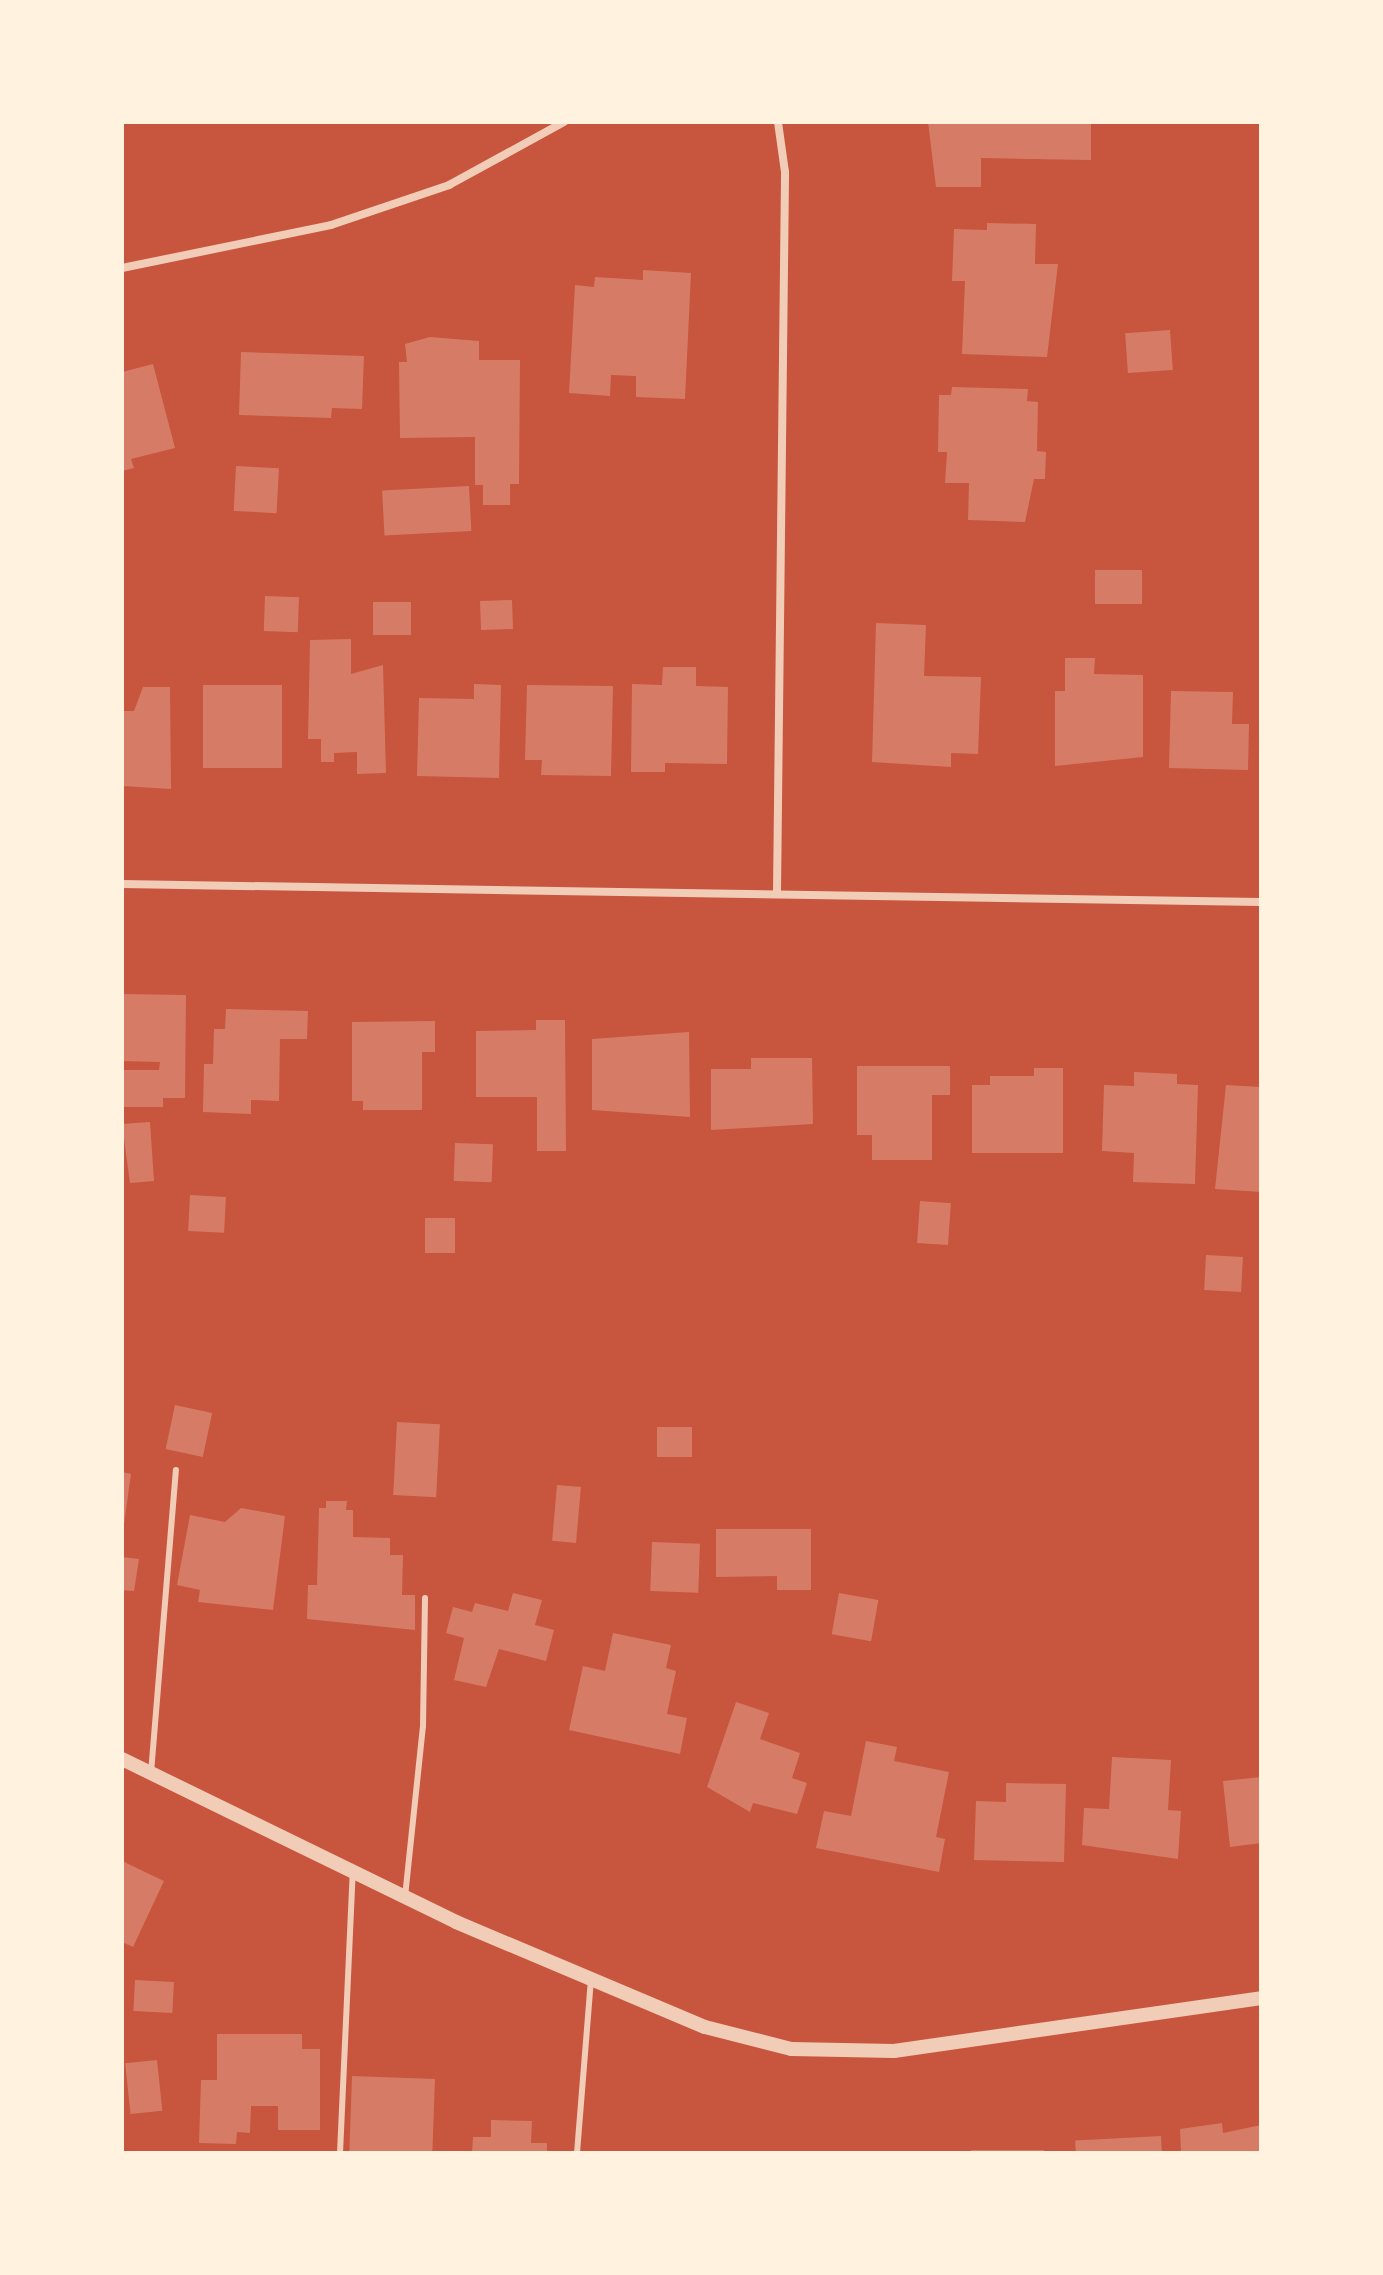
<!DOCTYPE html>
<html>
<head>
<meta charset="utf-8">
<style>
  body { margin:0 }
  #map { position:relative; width:1383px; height:2275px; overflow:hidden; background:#c8553d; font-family:"Asap Condensed",sans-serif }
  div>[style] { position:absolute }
  .building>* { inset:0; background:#d67c66; transform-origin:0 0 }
  .service>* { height:6px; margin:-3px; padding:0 3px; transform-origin:3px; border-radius:3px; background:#f1ccb7 }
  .minor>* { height:8px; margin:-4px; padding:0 4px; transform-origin:4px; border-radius:4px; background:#f1ccb7 }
  .tertiary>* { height:14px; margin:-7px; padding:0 7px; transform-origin:7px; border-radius:7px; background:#f1ccb7 }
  span { translate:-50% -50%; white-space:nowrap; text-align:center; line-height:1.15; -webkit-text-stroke:8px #fff3e0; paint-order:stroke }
  .frame { position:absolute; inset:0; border:124px solid #fff3e0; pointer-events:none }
</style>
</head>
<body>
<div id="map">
  <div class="building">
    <i style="clip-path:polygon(928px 122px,1091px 122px,1091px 160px,981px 158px,981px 187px,936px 187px)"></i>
    <i style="clip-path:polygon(987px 223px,1036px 224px,1035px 264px,1058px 264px,1047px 357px,962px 354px,965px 281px,952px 281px,954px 229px,987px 230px)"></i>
    <i style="clip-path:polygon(643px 270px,691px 273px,685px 399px,636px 397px,636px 376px,611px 375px,610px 396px,569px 393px,575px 285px,594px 287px,595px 277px,643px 280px)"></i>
    <i style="left:1170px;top:330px;width:40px;height:45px;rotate:86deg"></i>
    <i style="clip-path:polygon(430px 337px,479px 341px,479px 360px,520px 360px,519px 484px,510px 484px,510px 505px,483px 505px,483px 485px,475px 485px,475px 437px,400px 438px,399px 362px,407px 362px,405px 344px)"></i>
    <i style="clip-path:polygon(241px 352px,364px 356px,362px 409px,332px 408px,331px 418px,239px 415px)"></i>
    <i style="clip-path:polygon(153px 364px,175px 448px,131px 459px,134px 468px,122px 471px,122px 372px)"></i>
    <i style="clip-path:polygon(952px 387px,1028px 389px,1027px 401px,1038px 402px,1037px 451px,1046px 452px,1045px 479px,1034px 479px,1025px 522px,968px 520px,969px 483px,945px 483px,947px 452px,938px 452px,939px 395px,951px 395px)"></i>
    <i style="left:236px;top:466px;width:43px;height:45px;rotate:3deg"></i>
    <i style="left:469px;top:486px;width:45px;height:87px;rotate:87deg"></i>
    <i style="left:1095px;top:570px;width:47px;height:34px"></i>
    <i style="left:265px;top:596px;width:34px;height:35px;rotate:2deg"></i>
    <i style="left:512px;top:600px;width:29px;height:32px;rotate:88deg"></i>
    <i style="left:373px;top:602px;width:38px;height:33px"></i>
    <i style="clip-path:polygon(876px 623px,926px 625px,924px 676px,981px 677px,978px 754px,951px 753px,951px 767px,872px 762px)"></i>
    <i style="clip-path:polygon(351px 639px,351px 674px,383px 665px,386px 773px,357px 774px,357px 752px,334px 753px,334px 762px,321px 762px,321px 739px,308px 739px,310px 640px)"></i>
    <i style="clip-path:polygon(1065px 658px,1095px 658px,1094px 674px,1143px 675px,1143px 757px,1055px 766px,1055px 691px,1065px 691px)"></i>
    <i style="clip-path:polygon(663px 667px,696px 667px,696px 686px,728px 687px,727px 764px,665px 763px,665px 772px,631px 772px,632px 684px,662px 685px)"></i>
    <i style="clip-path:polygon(474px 684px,501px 685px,499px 778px,417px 776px,419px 698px,474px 699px)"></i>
    <i style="left:203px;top:685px;width:79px;height:83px"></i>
    <i style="clip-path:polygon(527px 685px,613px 686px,611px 776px,541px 775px,542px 760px,525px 760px)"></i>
    <i style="clip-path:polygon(143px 687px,170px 687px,171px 789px,122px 786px,122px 711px,134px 711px)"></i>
    <i style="clip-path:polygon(1171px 691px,1233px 692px,1232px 724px,1249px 724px,1248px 770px,1169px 768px)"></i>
    <i style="clip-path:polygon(122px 994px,186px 995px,185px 1098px,163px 1098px,163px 1107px,122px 1107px,122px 1070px,159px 1070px,160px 1062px,122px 1061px)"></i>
    <i style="clip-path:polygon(226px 1009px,308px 1011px,307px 1039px,280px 1039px,279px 1101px,251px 1100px,251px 1114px,203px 1112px,204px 1064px,213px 1064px,214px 1029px,225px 1029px)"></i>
    <i style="clip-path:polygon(536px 1020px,565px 1020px,566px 1151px,537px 1151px,537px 1097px,476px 1097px,476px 1031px,536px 1030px)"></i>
    <i style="clip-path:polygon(435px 1021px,435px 1052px,422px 1052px,422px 1110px,363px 1110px,363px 1101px,352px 1101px,352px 1022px)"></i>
    <i style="clip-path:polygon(689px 1032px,690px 1117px,592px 1110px,592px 1039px)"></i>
    <i style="clip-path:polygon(751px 1058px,812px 1058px,813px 1124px,711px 1130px,711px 1069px,751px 1069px)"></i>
    <i style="clip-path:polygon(857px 1066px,950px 1066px,950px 1095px,932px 1095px,932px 1160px,872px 1160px,872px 1135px,857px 1135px)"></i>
    <i style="clip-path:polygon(1034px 1068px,1063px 1068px,1063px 1153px,972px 1153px,972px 1085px,990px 1085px,990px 1076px,1034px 1076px)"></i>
    <i style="clip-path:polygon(1134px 1072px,1177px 1074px,1177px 1084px,1198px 1085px,1195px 1184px,1133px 1182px,1134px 1153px,1102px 1151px,1104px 1085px,1134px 1086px)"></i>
    <i style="clip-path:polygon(1226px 1085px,1261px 1087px,1261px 1192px,1215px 1189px)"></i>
    <i style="clip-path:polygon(150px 1122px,154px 1181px,130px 1183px,122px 1124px)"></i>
    <i style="left:455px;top:1143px;width:38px;height:38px;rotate:2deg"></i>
    <i style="left:190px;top:1195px;width:36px;height:36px;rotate:3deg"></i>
    <i style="left:920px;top:1201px;width:31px;height:42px;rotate:4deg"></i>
    <i style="left:425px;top:1218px;width:30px;height:35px"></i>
    <i style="left:1206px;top:1255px;width:37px;height:35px;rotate:3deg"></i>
    <i style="left:175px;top:1405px;width:38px;height:45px;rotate:12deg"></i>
    <i style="left:397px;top:1422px;width:43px;height:73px;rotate:3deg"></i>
    <i style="left:657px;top:1427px;width:35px;height:30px"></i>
    <i style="clip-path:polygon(122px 1472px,131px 1474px,124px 1524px,122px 1524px)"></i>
    <i style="left:557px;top:1485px;width:24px;height:56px;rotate:5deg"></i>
    <i style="clip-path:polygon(326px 1501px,347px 1501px,346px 1510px,353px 1510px,353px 1537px,390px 1538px,390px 1555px,403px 1555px,402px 1595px,415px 1595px,415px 1630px,307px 1619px,308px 1585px,317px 1585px,319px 1508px,326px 1508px)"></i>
    <i style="clip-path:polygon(241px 1508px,285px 1516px,273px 1610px,198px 1602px,200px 1590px,177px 1585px,190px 1515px,225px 1522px)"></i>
    <i style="clip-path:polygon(716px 1529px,811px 1529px,811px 1590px,777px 1590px,777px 1576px,716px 1577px)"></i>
    <i style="left:652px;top:1542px;width:48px;height:49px;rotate:2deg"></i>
    <i style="clip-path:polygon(122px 1557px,139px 1559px,134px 1591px,122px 1590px)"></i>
    <i style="clip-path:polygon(513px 1593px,542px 1600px,535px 1625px,554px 1630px,546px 1661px,499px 1649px,486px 1687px,454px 1680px,464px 1638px,446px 1633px,453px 1607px,472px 1612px,475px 1603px,508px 1611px)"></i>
    <i style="left:839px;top:1593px;width:40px;height:42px;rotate:10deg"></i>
    <i style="clip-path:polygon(613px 1633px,671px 1645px,666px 1668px,676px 1671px,667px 1714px,687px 1718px,680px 1754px,569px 1730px,583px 1666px,605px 1671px)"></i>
    <i style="clip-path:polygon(736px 1702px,769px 1713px,760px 1739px,800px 1753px,792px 1778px,807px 1783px,797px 1814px,753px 1803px,750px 1812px,707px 1787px)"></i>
    <i style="clip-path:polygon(866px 1741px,897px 1747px,894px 1761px,949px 1772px,936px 1837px,945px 1839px,939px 1872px,816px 1848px,824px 1811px,851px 1816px)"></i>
    <i style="clip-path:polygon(1112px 1757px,1171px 1760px,1168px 1810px,1181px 1811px,1178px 1859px,1082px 1845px,1084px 1808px,1109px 1809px)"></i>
    <i style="clip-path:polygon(1261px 1777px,1261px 1843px,1230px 1847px,1223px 1781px)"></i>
    <i style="clip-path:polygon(1006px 1783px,1066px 1784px,1064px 1862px,974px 1860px,976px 1801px,1006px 1802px)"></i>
    <i style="clip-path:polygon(122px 1861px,164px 1881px,133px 1947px,122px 1942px)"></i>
    <i style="left:135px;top:1980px;width:39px;height:31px;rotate:3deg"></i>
    <i style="clip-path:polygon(217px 2034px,302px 2034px,302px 2049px,320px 2049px,320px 2130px,278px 2130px,278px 2106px,251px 2106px,250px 2133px,237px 2132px,236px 2144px,199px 2143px,201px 2080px,217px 2080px)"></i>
    <i style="left:157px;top:2060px;width:51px;height:32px;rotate:84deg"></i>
    <i style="left:352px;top:2076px;width:83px;height:77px;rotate:2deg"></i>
    <i style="clip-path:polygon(491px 2120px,532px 2121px,531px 2143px,547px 2143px,547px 2153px,472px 2153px,473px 2137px,491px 2137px)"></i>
    <i style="clip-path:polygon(1222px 2123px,1223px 2133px,1261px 2125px,1261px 2153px,1181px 2153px,1180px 2129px)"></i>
    <i style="left:1161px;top:2136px;width:17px;height:86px;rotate:87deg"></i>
    <i style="left:971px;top:2150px;width:73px;height:3px"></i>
  </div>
  <div class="service">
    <i style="left:151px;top:1773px;width:304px;rotate:-85.3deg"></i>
    <i style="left:405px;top:1897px;width:172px;rotate:-84deg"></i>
    <i style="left:423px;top:1726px;width:128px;rotate:-89.1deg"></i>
    <i style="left:340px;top:2153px;width:281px;rotate:-87.4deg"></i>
    <i style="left:577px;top:2153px;width:175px;rotate:-85.4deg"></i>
  </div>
  <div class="minor">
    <i style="left:122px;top:268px;width:213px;rotate:-11.6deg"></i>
    <i style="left:331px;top:225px;width:125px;rotate:-18.7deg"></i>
    <i style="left:449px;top:185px;width:131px;rotate:-28.7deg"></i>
    <i style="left:122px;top:884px;width:1139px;rotate:0.91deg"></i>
    <i style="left:777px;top:893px;width:721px;rotate:-89.36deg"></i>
    <i style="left:785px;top:172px;width:50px;rotate:-98deg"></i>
  </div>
  <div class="tertiary">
    <i style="left:122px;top:1759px;width:372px;rotate:26deg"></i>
    <i style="left:456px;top:1922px;width:270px;rotate:22.9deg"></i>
    <i style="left:705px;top:2027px;width:89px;rotate:14.3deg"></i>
    <i style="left:791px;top:2049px;width:103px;rotate:1.1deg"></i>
    <i style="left:894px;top:2051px;width:371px;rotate:-8.2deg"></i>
  </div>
  <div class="frame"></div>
</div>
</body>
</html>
